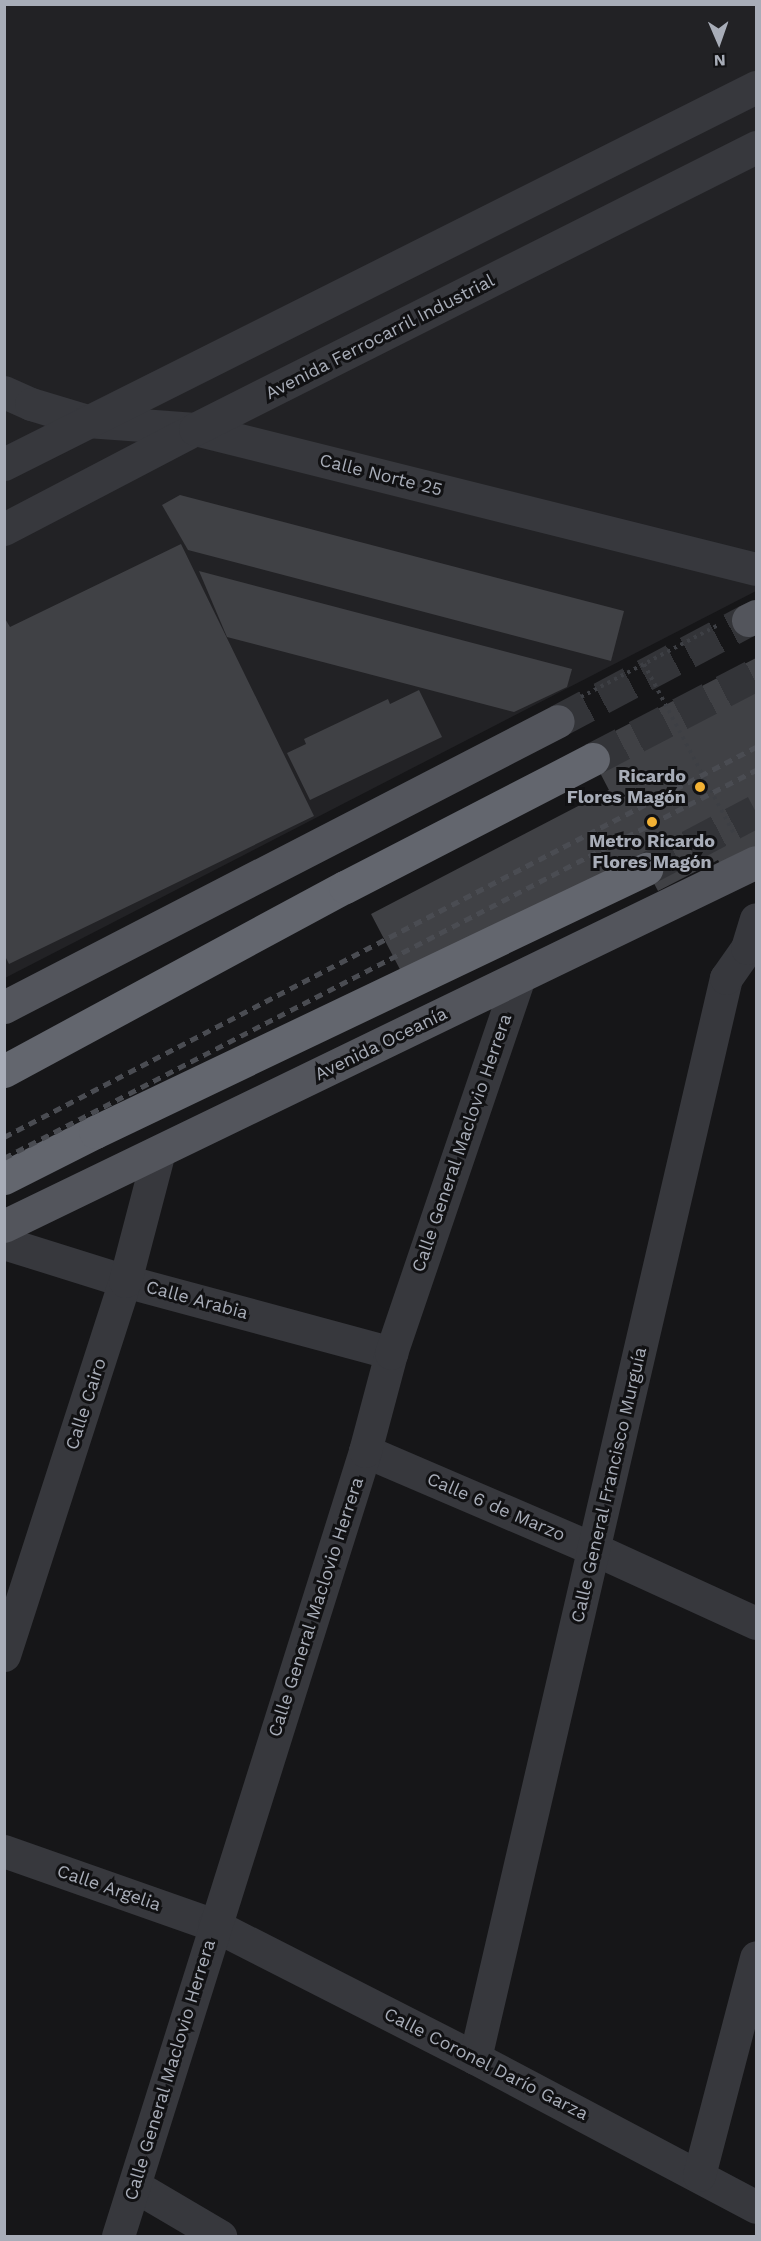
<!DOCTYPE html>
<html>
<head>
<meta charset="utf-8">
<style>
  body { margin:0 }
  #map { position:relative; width:761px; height:2241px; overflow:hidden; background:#161618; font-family:"Work Sans",sans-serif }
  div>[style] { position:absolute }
  .built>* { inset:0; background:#222225 }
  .building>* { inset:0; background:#404145 }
  .major-tunnel>* { height:33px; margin-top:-16.5px; transform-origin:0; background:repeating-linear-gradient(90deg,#333438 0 33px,transparent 0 49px) }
  .highway-tunnel>* { height:33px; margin-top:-16.5px; transform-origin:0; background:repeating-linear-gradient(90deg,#333438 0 33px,transparent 0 49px) }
  .path>* { height:4px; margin-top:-2px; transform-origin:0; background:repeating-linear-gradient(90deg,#3d3f44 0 3px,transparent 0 7.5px) }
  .minor>* { height:33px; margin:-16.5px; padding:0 16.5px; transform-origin:16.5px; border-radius:16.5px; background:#37383d }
  .major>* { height:33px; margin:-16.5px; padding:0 16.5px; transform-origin:16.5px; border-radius:16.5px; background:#53555c }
  .highway>* { height:33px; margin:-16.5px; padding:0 16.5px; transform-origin:16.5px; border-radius:16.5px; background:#63666e }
  .rail>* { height:4.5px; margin-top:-2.25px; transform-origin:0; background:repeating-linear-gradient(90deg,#4a4c52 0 8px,transparent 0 14px) }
  .dots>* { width:16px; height:16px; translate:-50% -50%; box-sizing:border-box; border:3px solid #111113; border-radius:50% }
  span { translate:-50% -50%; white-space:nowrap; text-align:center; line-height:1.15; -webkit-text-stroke:6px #111113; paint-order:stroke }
  .street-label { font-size:18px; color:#a8adb8 }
  .poi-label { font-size:18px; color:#a8adb8; font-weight:700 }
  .right { translate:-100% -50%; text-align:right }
  .frame { position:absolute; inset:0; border:6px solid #a8adb8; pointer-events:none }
  .north { position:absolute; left:689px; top:12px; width:60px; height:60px; -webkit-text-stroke:4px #111113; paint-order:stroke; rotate:178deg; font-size:16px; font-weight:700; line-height:24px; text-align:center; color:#a8adb8 }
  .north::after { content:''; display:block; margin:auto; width:21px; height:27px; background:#a8adb8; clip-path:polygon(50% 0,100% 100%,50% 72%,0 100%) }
</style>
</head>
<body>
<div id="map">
  <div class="built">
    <i style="clip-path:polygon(5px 5px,756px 5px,756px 591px,5px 978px)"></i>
  </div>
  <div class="building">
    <i style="clip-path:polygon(180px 495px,624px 611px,611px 661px,188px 550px,162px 505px)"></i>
    <i style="clip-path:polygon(181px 544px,314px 816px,9px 964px,4px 954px,4px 617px,10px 627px)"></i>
    <i style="clip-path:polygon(199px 571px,572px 669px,567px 687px,514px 712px,227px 637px)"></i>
    <i style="clip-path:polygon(756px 658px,756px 854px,724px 871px,718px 860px,658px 891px,640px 857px,405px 979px,371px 914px,609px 790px,586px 746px)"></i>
    <i style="clip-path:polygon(419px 690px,442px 737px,310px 800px,287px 753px,306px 744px,304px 739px,388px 699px,390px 704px)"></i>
  </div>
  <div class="major-tunnel">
    <i style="left:558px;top:721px;width:215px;rotate:-28deg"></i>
  </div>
  <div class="highway-tunnel">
    <i style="left:593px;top:759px;width:184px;rotate:-27.5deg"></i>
    <i style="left:646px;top:869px;width:124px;rotate:-27.8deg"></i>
  </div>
  <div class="path">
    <i style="left:644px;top:664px;width:195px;rotate:62.1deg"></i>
    <i style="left:581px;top:697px;width:155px;rotate:-27.7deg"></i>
  </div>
  <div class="minor">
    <i style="left:4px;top:392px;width:30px;rotate:24deg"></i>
    <i style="left:31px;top:404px;width:59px;rotate:16.9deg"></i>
    <i style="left:87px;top:421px;width:108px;rotate:4.2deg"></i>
    <i style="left:195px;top:429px;width:578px;rotate:14.01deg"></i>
    <i style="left:4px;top:464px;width:841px;rotate:-26.63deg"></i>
    <i style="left:4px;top:529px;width:216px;rotate:-27.6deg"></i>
    <i style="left:195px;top:429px;width:628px;rotate:-26.69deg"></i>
    <i style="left:4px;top:1243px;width:127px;rotate:17.4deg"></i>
    <i style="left:125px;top:1281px;width:276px;rotate:15.1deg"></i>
    <i style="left:365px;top:1451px;width:249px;rotate:23.2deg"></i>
    <i style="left:594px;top:1549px;width:178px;rotate:24.6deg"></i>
    <i style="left:4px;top:1655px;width:393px;rotate:-72.1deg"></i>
    <i style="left:125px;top:1281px;width:134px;rotate:-75.3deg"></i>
    <i style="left:4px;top:1851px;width:223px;rotate:19.4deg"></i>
    <i style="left:214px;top:1925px;width:293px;rotate:27deg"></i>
    <i style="left:475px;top:2058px;width:318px;rotate:27.9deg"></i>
    <i style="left:475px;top:2058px;width:1109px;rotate:-76.92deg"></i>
    <i style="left:726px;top:978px;width:37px;rotate:-55deg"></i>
    <i style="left:747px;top:948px;width:30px;rotate:-73deg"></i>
    <i style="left:699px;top:2175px;width:225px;rotate:-75.3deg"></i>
    <i style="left:135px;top:2186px;width:99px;rotate:30.5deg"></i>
    <i style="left:118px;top:2236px;width:823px;rotate:-72.53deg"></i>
    <i style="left:365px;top:1451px;width:101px;rotate:-75.1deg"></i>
    <i style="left:391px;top:1353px;width:395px;rotate:-71.2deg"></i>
  </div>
  <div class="major">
    <i style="left:748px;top:620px;width:9px;rotate:-27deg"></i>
    <i style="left:4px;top:1007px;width:623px;rotate:-27.3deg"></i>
    <i style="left:4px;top:1226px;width:835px;rotate:-25.83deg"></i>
  </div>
  <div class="highway">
    <i style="left:4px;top:1071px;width:387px;rotate:-28.4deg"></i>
    <i style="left:345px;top:887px;width:279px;rotate:-27.3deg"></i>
    <i style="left:4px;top:1178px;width:102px;rotate:-26.8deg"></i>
    <i style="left:95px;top:1132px;width:611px;rotate:-25.52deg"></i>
  </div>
  <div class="rail">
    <i style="left:4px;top:1137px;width:847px;rotate:-27.41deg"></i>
    <i style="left:4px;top:1158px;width:846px;rotate:-27.29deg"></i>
  </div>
  <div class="dots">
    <i style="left:700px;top:787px;background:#f2b134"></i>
    <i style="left:652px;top:822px;background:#f2b134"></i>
  </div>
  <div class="street-label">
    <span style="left:380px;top:337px;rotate:-27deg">Avenida Ferrocarril Industrial</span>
    <span style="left:381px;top:475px;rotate:14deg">Calle Norte 25</span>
    <span style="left:381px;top:1044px;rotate:-26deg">Avenida Oceanía</span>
    <span style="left:462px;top:1143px;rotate:-71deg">Calle General Maclovio Herrera</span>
    <span style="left:197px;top:1300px;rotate:15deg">Calle Arabia</span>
    <span style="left:86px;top:1404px;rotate:-72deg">Calle Cairo</span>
    <span style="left:609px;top:1485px;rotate:-77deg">Calle General Francisco Murguía</span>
    <span style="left:496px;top:1507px;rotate:23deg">Calle 6 de Marzo</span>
    <span style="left:316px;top:1607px;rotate:-72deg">Calle General Maclovio Herrera</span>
    <span style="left:109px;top:1888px;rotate:19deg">Calle Argelia</span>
    <span style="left:486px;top:2064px;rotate:27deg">Calle Coronel Darío Garza</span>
    <span style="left:170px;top:2070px;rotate:-73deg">Calle General Maclovio Herrera</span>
  </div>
  <div class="poi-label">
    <span class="right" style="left:686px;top:787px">Ricardo<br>Flores Magón</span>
    <span style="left:652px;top:852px">Metro Ricardo<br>Flores Magón</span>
  </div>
  <div class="frame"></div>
  <div class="north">N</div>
</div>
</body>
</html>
